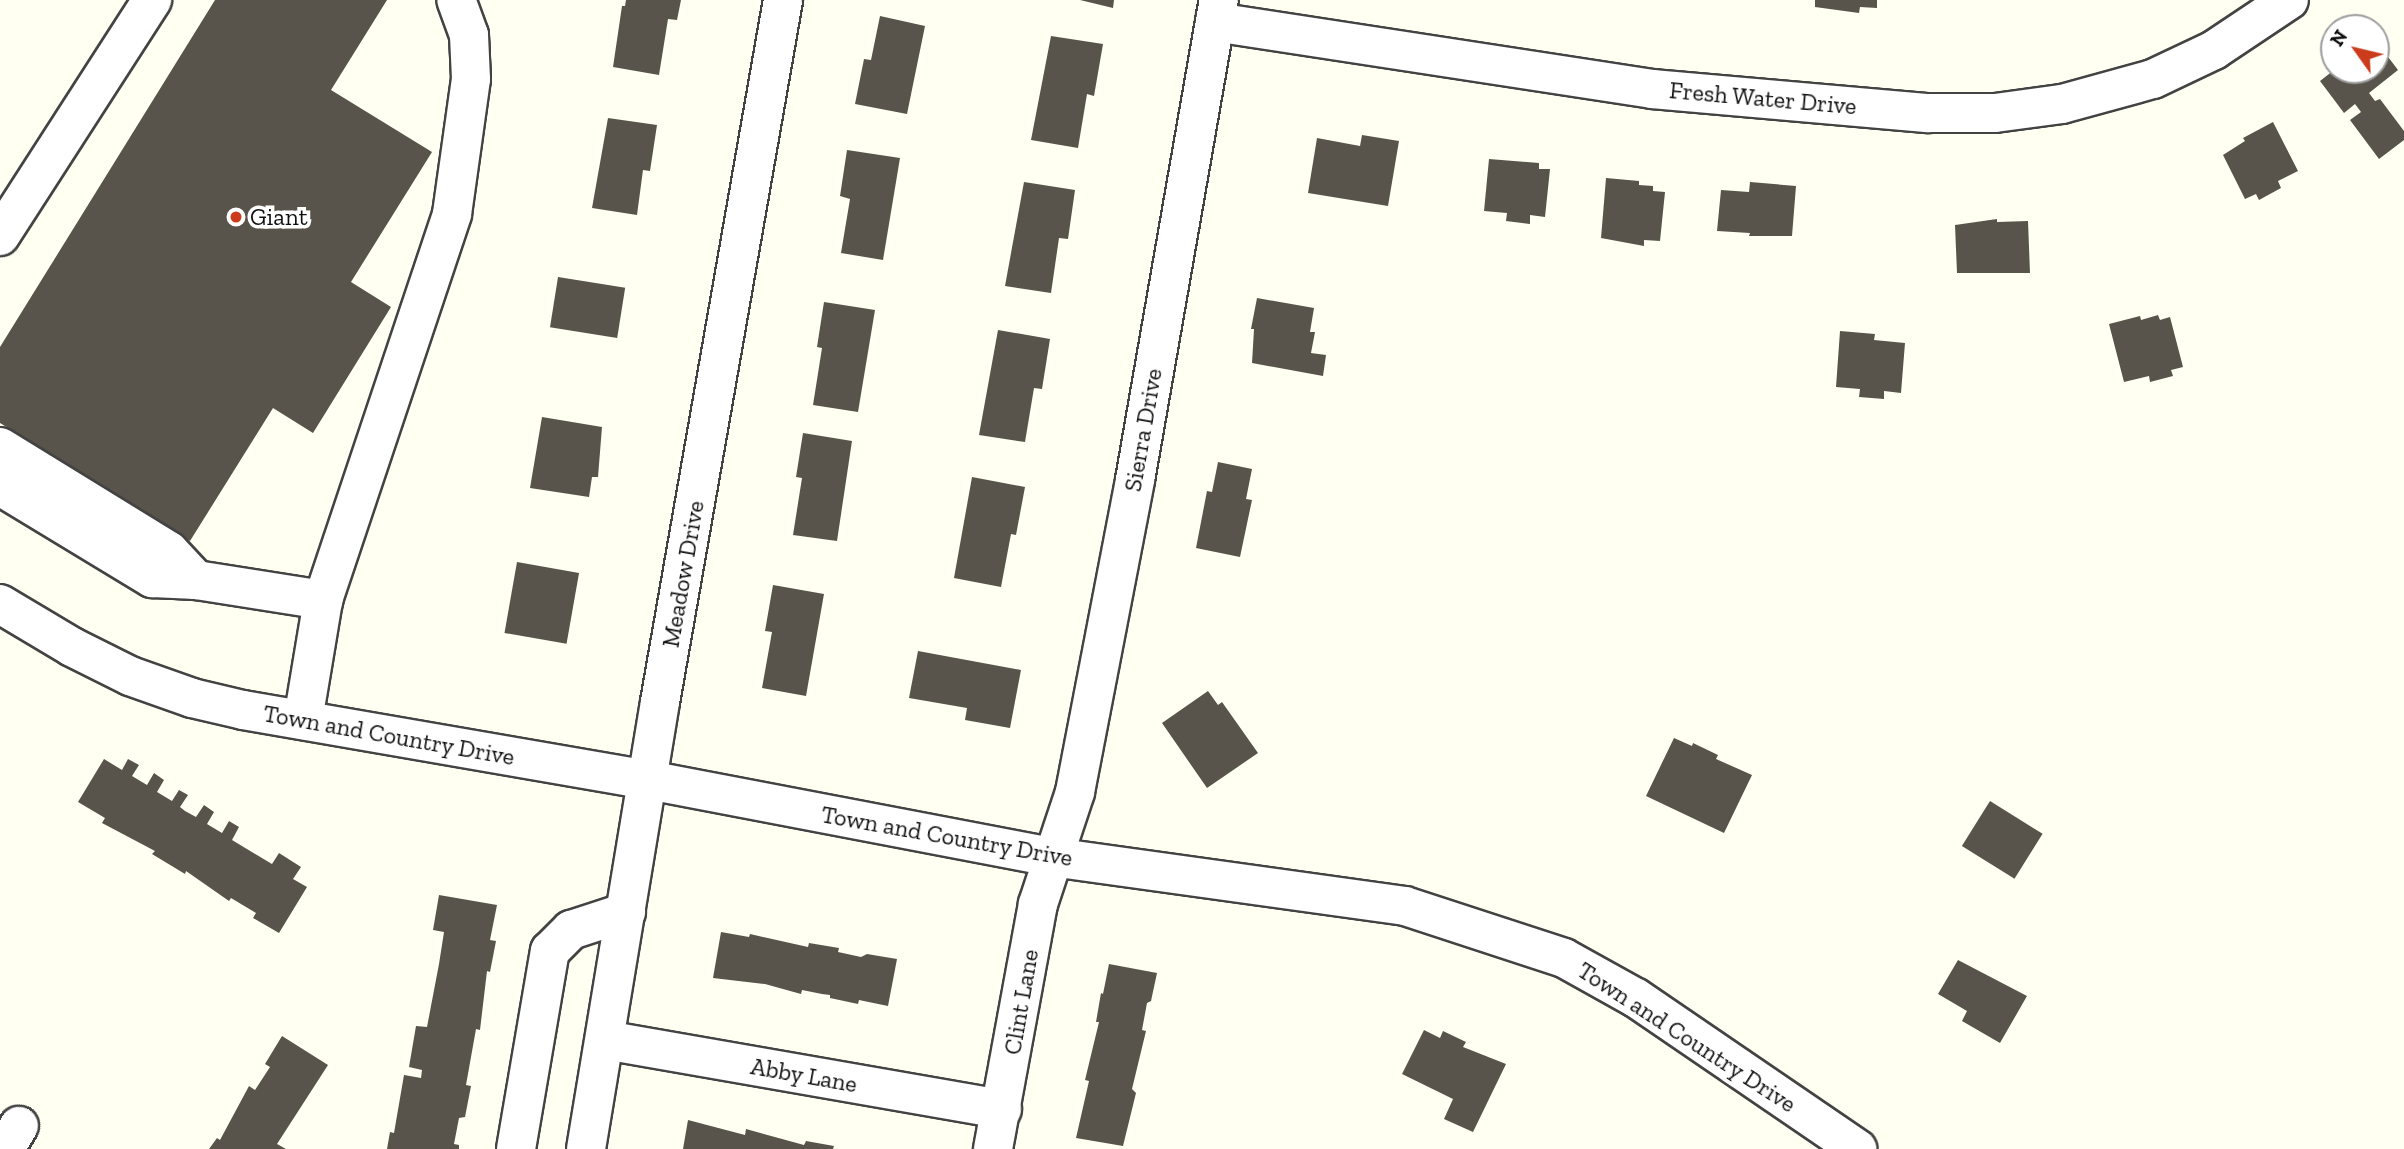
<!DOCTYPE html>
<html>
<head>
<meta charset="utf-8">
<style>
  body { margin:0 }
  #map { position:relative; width:2404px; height:1149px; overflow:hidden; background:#fffff2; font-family:"Zilla Slab",serif }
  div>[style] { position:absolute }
  .building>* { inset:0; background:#59544b; transform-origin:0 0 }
  .roads { filter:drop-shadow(2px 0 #434343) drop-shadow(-2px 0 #434343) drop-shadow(0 2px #434343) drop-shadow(0 -2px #434343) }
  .minor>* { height:38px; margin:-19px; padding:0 19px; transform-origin:19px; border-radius:19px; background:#fff }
  .dots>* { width:19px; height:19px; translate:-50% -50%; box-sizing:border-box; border:4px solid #fff; border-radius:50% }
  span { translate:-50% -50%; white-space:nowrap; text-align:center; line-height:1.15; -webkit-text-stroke:7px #fff; paint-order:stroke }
  .street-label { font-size:24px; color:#101010 }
  .poi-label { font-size:24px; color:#101010 }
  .left { translate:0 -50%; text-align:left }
  .north { position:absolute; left:2320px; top:14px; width:70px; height:70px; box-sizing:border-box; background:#fff; border:2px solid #9f9f9f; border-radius:50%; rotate:304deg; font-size:19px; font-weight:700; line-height:28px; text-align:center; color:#101010 }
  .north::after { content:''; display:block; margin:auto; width:24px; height:32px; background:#cc3b1c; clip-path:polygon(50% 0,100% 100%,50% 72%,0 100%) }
</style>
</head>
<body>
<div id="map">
  <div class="building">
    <i style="clip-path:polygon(215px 0,387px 0,331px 90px,432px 152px,351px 282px,391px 307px,313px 433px,273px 408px,190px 541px,0 423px,0 347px)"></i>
    <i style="clip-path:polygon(626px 0,681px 0,677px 20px,668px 19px,659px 75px,613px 67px,622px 6px,625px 6px)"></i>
    <i style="clip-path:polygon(1080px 0,1114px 0,1113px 8px)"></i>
    <i style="clip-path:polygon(1815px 0,1877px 0,1877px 8px,1860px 7px,1859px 13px,1815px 7px)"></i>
    <i style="clip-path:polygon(880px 16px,925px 26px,907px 114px,855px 104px,864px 59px,871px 60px)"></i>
    <i style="clip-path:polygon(1051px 36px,1103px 44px,1094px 96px,1087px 94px,1078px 148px,1031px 140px)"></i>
    <i style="clip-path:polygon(2376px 41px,2398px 70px,2369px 93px,2375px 101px,2380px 99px,2404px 131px,2404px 140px,2379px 159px,2350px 120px,2361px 112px,2355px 104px,2344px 113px,2320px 81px,2334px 70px,2376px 70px)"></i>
    <i style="clip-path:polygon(608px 118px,657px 125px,650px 171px,643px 170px,637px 215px,592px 208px)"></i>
    <i style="clip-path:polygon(2273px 122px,2298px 171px,2278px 181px,2281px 188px,2259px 200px,2256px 194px,2245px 199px,2223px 155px,2245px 141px,2243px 138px)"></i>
    <i style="clip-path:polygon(1362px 135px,1399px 141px,1388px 206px,1308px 193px,1317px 138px,1360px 146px)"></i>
    <i style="clip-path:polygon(847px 150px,900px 158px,883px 260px,841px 253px,850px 199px,840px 196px)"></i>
    <i style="clip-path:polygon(1489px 159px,1539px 163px,1539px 169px,1550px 169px,1545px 217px,1530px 215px,1530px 224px,1506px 221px,1507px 213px,1484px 211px)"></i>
    <i style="clip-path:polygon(1606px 178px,1639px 181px,1639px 185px,1653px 186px,1653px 191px,1665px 192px,1660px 241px,1644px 240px,1644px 246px,1601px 238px)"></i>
    <i style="clip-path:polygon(1024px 182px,1075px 190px,1068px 239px,1059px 238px,1051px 293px,1005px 286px)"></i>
    <i style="clip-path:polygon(1750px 182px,1796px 186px,1792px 236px,1749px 236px,1750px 233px,1717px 231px,1721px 190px,1749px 192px)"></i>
    <i style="clip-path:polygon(1997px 219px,1997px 222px,2028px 221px,2030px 273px,1957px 273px,1955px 225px)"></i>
    <i style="left:558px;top:277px;width:68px;height:51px;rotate:9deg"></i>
    <i style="clip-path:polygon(1257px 298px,1314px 308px,1310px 332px,1315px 332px,1311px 353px,1326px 355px,1323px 376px,1252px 363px,1254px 329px,1251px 329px)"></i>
    <i style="clip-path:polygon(824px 302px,875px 310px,858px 412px,813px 405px,822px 348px,817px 347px)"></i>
    <i style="clip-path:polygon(2158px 315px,2160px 320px,2170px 317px,2183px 367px,2171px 370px,2173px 376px,2150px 382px,2149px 376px,2124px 382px,2109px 324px,2140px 316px,2141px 320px)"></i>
    <i style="clip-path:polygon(998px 330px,1050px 339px,1042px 389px,1034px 388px,1025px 442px,979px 435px)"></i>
    <i style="clip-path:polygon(1840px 331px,1875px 334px,1874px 340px,1905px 343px,1901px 393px,1884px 391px,1884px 399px,1859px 397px,1860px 389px,1836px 387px)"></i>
    <i style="clip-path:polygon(542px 417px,602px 427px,598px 477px,592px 477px,589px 497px,530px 488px)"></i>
    <i style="clip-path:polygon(803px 433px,852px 441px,837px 541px,793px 535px,802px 478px,796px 477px)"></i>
    <i style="clip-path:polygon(1218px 462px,1252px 469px,1246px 499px,1252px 500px,1240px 557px,1196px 548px,1207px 491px,1212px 492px)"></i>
    <i style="clip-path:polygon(972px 477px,1025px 487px,1016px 535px,1011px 534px,1001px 587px,954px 578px)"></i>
    <i style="left:517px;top:562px;width:63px;height:72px;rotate:10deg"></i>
    <i style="clip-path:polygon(773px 585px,824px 594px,806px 696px,762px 688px,772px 632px,765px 631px)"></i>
    <i style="clip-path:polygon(918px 651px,1021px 670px,1010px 728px,965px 720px,967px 708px,909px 698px)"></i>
    <i style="clip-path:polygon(1208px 691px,1218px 705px,1222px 702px,1258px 753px,1207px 788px,1162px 723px)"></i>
    <i style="clip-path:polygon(1674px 738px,1692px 746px,1693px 743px,1718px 755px,1716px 759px,1752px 775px,1724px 833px,1646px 796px)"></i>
    <i style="clip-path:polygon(104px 759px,122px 770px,128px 759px,139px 765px,132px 776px,147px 785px,154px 773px,164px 780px,157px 792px,172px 801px,179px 790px,188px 795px,180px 807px,185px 811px,196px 817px,204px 805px,214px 812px,207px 824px,222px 833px,229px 821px,239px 827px,232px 840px,272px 864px,279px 853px,301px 867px,293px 879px,307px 887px,279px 933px,253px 918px,256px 913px,231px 898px,229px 901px,186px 871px,185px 874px,152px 854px,155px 851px,102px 823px,105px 818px,78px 802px)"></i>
    <i style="left:1990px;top:801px;width:62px;height:53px;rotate:32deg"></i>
    <i style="clip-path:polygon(439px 895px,497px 905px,490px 940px,496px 941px,490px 972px,487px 971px,480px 1030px,476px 1029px,466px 1085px,471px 1086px,465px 1117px,459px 1118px,454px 1144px,459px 1145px,459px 1149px,387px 1149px,390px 1132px,394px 1133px,404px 1075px,421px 1078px,422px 1070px,409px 1067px,416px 1026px,427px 1027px,439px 964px,444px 932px,433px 930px)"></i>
    <i style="clip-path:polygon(721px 932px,749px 937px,750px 934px,808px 947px,809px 943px,839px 948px,838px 952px,861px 957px,867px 954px,897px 959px,888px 1006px,859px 1000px,858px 1004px,830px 998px,830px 995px,822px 994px,802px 990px,801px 994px,765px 984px,713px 978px)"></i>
    <i style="clip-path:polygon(1958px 960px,2027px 996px,2000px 1043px,1962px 1021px,1967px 1011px,1938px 994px)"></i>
    <i style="clip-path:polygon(1109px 964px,1157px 973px,1151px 1001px,1147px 1003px,1142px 1030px,1146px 1031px,1132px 1089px,1136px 1093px,1123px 1146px,1076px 1138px,1089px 1081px,1085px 1080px,1099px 1022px,1096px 1022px,1101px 993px,1103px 994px)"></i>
    <i style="clip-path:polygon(1424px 1030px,1440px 1038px,1443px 1031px,1466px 1042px,1463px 1047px,1506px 1064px,1473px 1132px,1444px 1119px,1453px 1099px,1402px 1074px)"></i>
    <i style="clip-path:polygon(282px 1036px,328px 1065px,277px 1144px,286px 1149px,209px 1149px,217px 1138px,220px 1140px,249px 1086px,255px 1090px,270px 1067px,265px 1064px)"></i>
    <i style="clip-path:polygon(688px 1120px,745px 1135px,746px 1129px,804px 1145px,806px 1141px,834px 1146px,833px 1149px,683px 1149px)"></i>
  </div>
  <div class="roads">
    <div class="minor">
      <i style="left:1215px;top:22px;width:442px;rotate:8.7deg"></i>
      <i style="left:1652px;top:89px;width:278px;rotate:5deg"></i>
      <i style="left:1929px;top:113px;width:66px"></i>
      <i style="left:1995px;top:113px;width:68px;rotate:-7.7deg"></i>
      <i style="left:2062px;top:104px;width:94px;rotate:-15.4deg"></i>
      <i style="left:2153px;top:79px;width:68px;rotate:-25.4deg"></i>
      <i style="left:2214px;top:50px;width:90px;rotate:-33.7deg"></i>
      <i style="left:0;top:236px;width:281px;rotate:-57.2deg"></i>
      <i style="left:0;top:447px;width:198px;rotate:31.6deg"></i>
      <i style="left:169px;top:551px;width:40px;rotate:47deg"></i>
      <i style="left:0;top:486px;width:178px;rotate:31.2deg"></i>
      <i style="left:152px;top:578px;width:44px;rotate:2.6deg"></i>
      <i style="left:196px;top:580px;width:129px;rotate:8.9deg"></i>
      <i style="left:0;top:604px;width:84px;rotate:30.8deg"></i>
      <i style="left:72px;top:647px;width:65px;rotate:26.6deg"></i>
      <i style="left:130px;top:676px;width:66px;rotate:19.5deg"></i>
      <i style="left:192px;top:698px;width:52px;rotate:13.2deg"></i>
      <i style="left:243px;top:710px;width:411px;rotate:9.8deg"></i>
      <i style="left:648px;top:780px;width:411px;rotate:10.8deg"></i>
      <i style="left:1052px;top:857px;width:356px;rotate:7.9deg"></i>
      <i style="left:1405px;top:906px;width:167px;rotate:18.1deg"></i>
      <i style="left:1564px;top:958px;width:82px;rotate:29.1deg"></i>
      <i style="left:1636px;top:998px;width:268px;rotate:34.3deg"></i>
      <i style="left:303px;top:720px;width:122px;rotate:-80.5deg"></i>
      <i style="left:323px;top:600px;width:407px;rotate:-71.5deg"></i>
      <i style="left:452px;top:214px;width:136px;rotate:-82deg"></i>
      <i style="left:471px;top:79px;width:44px;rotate:-92.6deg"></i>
      <i style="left:469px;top:35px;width:37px;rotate:-110deg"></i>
      <i style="left:605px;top:1040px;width:403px;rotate:9.9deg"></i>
      <i style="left:5px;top:1149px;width:27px;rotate:-59deg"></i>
      <i style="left:516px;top:1149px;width:201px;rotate:-80.3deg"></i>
      <i style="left:550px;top:951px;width:30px;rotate:-45deg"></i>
      <i style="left:571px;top:930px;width:58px;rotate:-18.1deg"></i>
      <i style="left:586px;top:1149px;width:453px;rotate:-80.6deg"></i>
      <i style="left:660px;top:702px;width:713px;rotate:-80.06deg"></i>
      <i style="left:993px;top:1149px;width:249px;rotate:-79.6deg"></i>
      <i style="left:1038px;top:904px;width:118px;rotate:-71.7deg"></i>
      <i style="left:1075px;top:792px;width:318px;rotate:-79.1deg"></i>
      <i style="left:1135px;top:480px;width:487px;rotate:-80.1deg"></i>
    </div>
  </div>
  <div class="dots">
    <i style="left:236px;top:217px;background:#cc3b1c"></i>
  </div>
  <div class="street-label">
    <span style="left:1763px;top:98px;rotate:5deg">Fresh Water Drive</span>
    <span style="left:1143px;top:430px;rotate:-80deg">Sierra Drive</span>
    <span style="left:683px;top:574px;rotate:-80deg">Meadow Drive</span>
    <span style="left:389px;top:735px;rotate:10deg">Town and Country Drive</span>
    <span style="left:947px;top:836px;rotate:10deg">Town and Country Drive</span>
    <span style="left:1021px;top:1002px;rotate:-80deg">Clint Lane</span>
    <span style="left:1687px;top:1037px;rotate:33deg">Town and Country Drive</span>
    <span style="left:804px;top:1075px;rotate:10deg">Abby Lane</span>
  </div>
  <div class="poi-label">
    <span class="left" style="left:250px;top:217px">Giant</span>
  </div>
  <div class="north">N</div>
</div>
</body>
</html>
